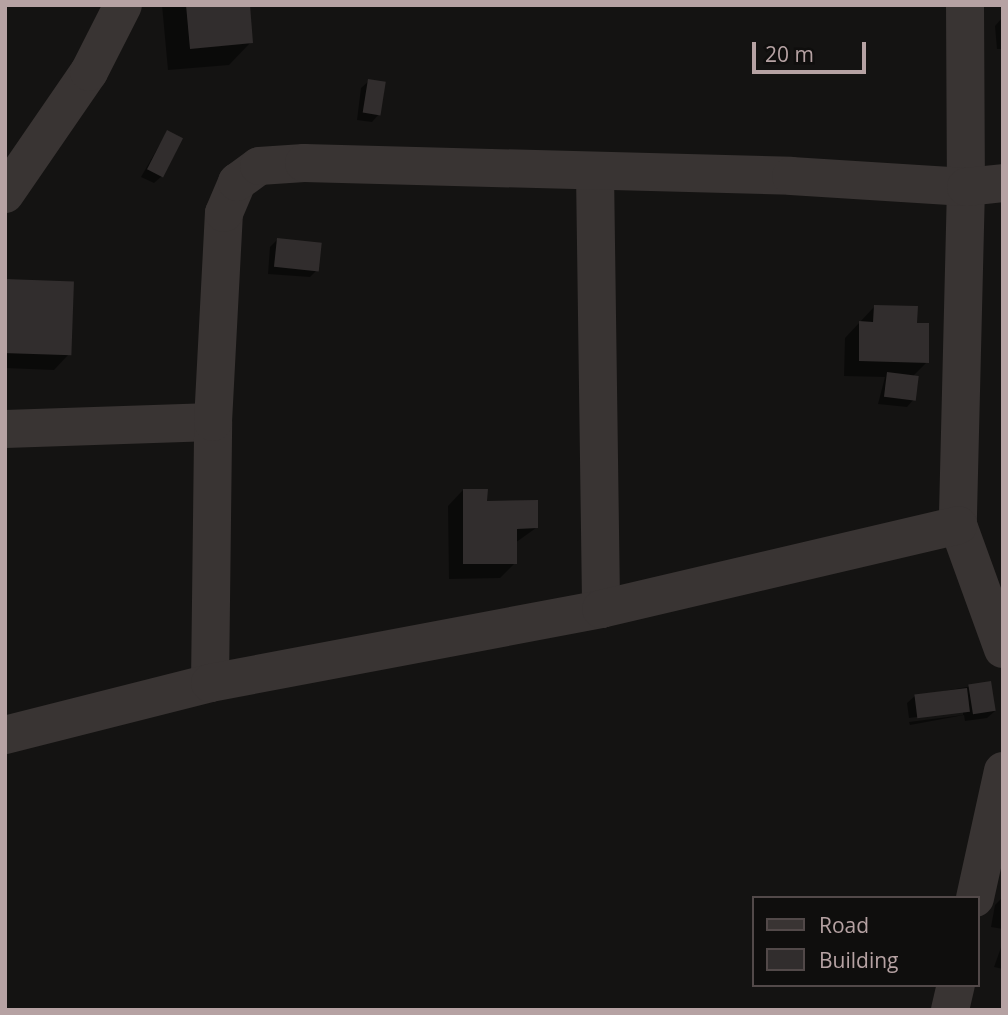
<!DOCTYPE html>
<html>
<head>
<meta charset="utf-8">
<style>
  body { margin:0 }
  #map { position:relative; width:1008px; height:1015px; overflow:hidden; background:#141312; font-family:"Open Sans",sans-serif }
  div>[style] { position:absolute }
  .shadow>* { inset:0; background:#0007 }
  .building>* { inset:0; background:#312d2d; transform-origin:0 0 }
  .minor>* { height:38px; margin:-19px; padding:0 19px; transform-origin:19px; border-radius:19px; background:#393433 }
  span { translate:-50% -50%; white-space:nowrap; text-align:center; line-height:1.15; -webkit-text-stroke:7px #0f0e0d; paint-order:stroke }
  .frame { position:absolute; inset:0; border:7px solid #b6a2a3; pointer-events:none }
  .legend { position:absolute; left:752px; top:896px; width:228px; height:91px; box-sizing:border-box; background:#0f0e0d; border:2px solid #524949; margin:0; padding:9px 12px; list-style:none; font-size:21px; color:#b6a2a3 }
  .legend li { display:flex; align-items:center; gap:14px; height:35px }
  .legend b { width:35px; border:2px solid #524949 }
  .scale { position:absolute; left:752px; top:42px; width:114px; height:32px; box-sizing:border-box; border:4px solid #b6a2a3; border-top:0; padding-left:9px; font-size:21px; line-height:24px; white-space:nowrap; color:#b6a2a3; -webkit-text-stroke:5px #0f0e0d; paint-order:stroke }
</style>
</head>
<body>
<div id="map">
  <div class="shadow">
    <i style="clip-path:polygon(162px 5px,248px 5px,251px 42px,229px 65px,168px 70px)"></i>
    <i style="clip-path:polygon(1002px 18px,1003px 49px,997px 49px,995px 26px)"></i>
    <i style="clip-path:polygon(369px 81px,379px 114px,372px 122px,357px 120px,361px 88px)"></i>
    <i style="clip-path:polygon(167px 132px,162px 176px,154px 183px,141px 177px)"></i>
    <i style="clip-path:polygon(277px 240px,317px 270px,310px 277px,268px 274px,270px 247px)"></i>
    <i style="clip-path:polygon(5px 281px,69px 354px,54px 370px,5px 368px)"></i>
    <i style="clip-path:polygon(874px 307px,916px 324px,927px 362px,912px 377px,914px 399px,907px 407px,878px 404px,885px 377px,844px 376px,845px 338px)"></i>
    <i style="clip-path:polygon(463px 490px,536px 528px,515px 543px,515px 563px,500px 578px,449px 579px,448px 506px)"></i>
    <i style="clip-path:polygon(990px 683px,995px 711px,987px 718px,965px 721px,964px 715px,910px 725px,909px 722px,963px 715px,963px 711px,909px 718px,907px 703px,915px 696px)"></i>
    <i style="clip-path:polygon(1002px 898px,1003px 929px,991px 927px,995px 905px)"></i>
    <i style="clip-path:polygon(1003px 942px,1003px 969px,994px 967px)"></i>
  </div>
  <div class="building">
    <i style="clip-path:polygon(186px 5px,250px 5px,253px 43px,190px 49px)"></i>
    <i style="left:368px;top:79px;width:18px;height:34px;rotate:9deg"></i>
    <i style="left:167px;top:130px;width:18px;height:44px;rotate:27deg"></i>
    <i style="left:277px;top:238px;width:45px;height:29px;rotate:6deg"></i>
    <i style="left:5px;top:279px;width:69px;height:74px;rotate:2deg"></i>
    <i style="clip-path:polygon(874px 305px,918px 306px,917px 323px,929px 323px,929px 363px,859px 361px,859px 321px,873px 322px)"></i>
    <i style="left:887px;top:372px;width:32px;height:25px;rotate:7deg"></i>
    <i style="clip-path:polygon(463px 489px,488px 489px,487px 501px,538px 500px,538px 528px,517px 529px,517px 564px,463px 564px)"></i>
    <i style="left:991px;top:681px;width:30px;height:23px;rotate:81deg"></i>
    <i style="left:967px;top:688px;width:24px;height:53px;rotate:83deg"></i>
  </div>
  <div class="minor">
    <i style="left:965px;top:5px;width:182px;rotate:89.7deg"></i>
    <i style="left:966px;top:187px;width:338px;rotate:91.4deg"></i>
    <i style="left:958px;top:525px;width:132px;rotate:70.1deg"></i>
    <i style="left:595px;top:172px;width:437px;rotate:89.2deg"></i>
    <i style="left:5px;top:194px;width:148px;rotate:-55.5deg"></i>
    <i style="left:89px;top:72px;width:75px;rotate:-63.1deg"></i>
    <i style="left:5px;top:429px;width:208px;rotate:-1.9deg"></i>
    <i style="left:210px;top:683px;width:261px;rotate:-89.3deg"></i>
    <i style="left:213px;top:422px;width:209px;rotate:-87deg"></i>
    <i style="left:224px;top:213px;width:34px;rotate:-67deg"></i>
    <i style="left:237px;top:182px;width:27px;rotate:-36deg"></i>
    <i style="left:259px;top:166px;width:45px;rotate:-3.8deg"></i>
    <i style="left:304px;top:163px;width:487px;rotate:1.5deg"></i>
    <i style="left:791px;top:176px;width:175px;rotate:3.6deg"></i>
    <i style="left:966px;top:187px;width:37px;rotate:-6deg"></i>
    <i style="left:5px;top:735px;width:211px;rotate:-14.2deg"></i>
    <i style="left:210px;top:683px;width:398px;rotate:-10.7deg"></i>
    <i style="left:601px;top:609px;width:367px;rotate:-13.2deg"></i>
    <i style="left:975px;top:898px;width:130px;rotate:-77.6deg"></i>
    <i style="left:950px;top:1010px;width:26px;rotate:-77deg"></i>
  </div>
  <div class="frame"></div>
  <ul class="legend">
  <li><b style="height:9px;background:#393433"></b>Road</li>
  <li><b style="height:19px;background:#312d2d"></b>Building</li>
  </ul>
  <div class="scale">20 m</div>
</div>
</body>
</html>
